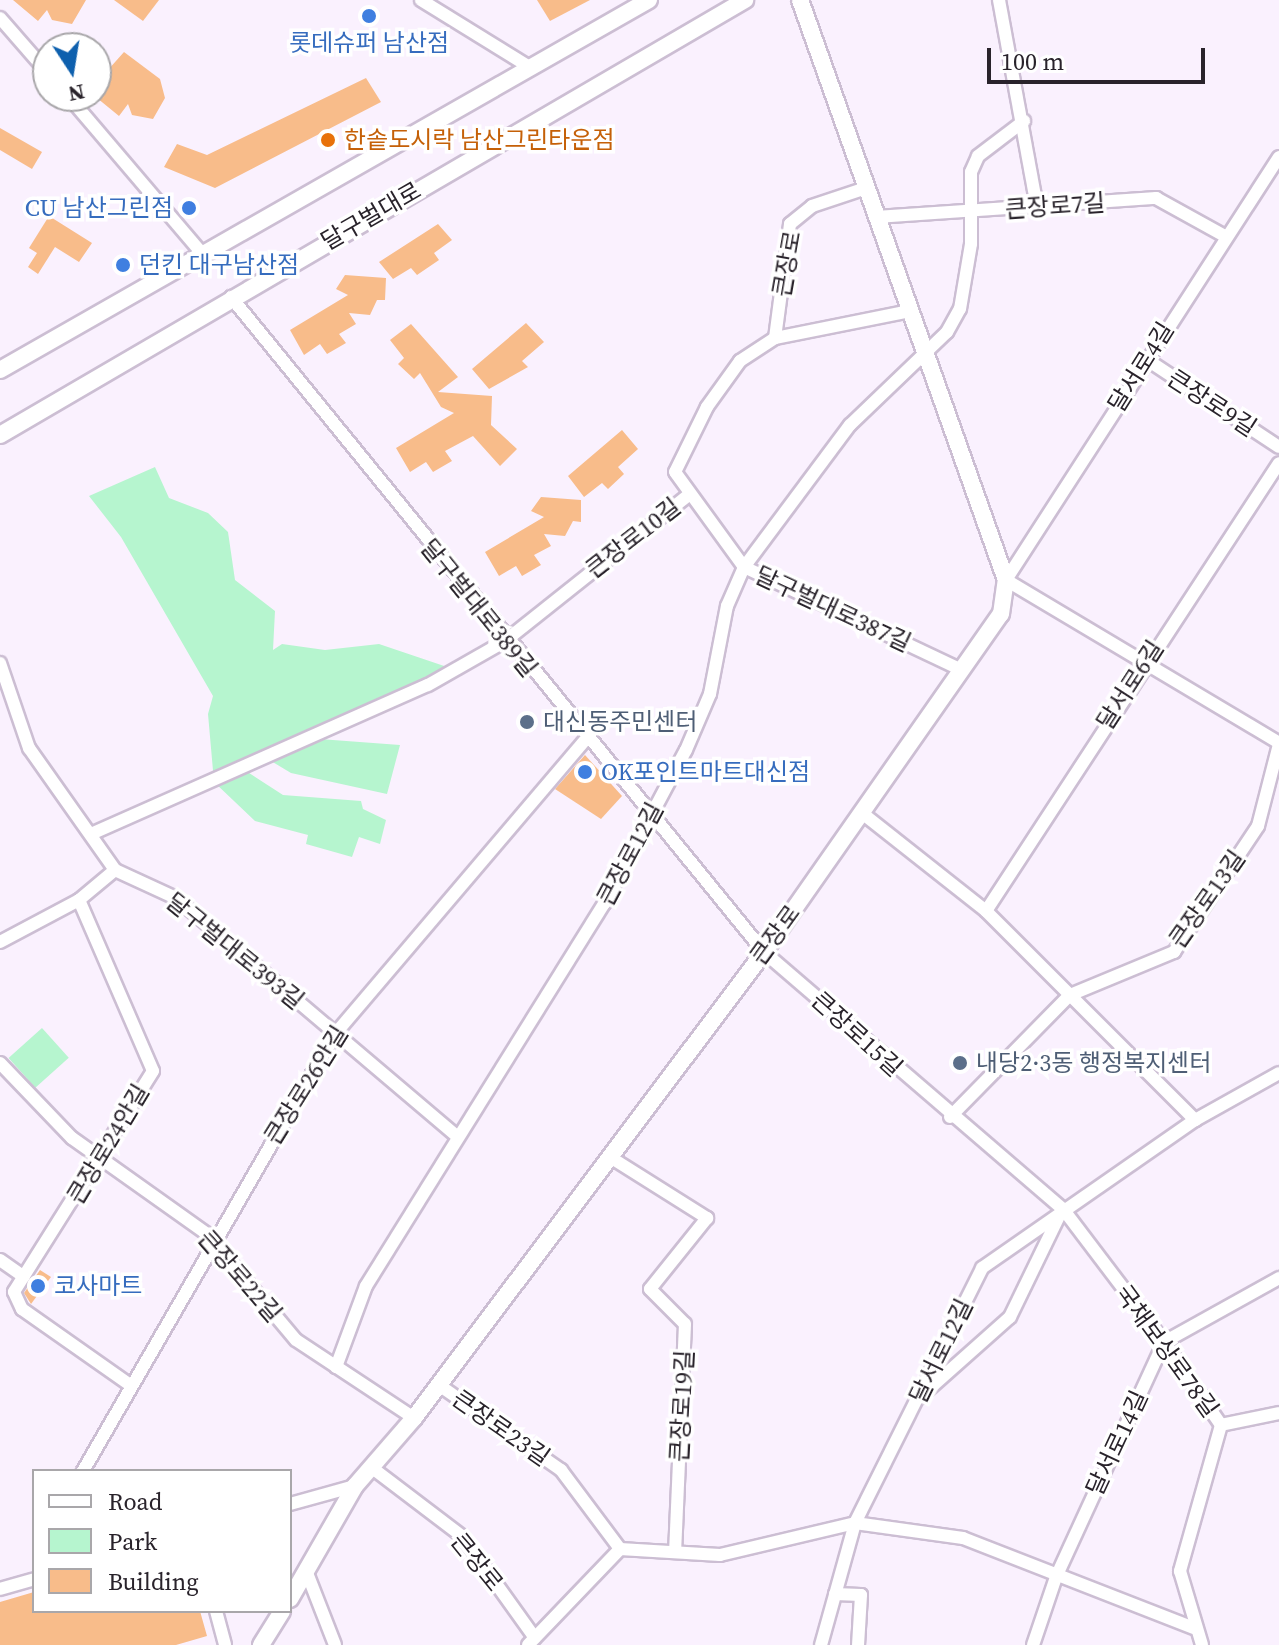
<!DOCTYPE html>
<html>
<head>
<meta charset="utf-8">
<style>
  body { margin:0 }
  #map { position:relative; width:1279px; height:1645px; overflow:hidden; background:#faf1fe; font-family:"Source Serif 4","Noto Sans KR",serif }
  div>[style] { position:absolute }
  .green>* { inset:0; background:#b6f5cf; transform-origin:0 0 }
  .building>* { inset:0; background:#f8bc8a }
  .roads { filter:drop-shadow(2px 0 #ccbed3) drop-shadow(-2px 0 #ccbed3) drop-shadow(0 2px #ccbed3) drop-shadow(0 -2px #ccbed3) }
  .street>* { height:12px; margin:-6px; padding:0 6px; transform-origin:6px; border-radius:6px; background:#fff }
  .secondary>* { height:16px; margin:-8px; padding:0 8px; transform-origin:8px; border-radius:8px; background:#fff }
  .dots>* { width:22px; height:22px; translate:-50% -50%; box-sizing:border-box; border:4px solid #fff; border-radius:50% }
  span { translate:-50% -50%; white-space:nowrap; text-align:center; line-height:1.15; -webkit-text-stroke:7px #fff; paint-order:stroke }
  .shop-label { font-size:24px; color:#366cbe }
  .right { translate:-100% -50%; text-align:right }
  .left { translate:0 -50%; text-align:left }
  .food-label { font-size:24px; color:#c56008 }
  .street-label { font-size:24px; color:#29232b }
  .service-label { font-size:24px; color:#4e5e75 }
  .legend { position:absolute; left:32px; top:1469px; width:260px; height:144px; box-sizing:border-box; background:#fff; border:2px solid #a9a7aa; margin:0; padding:10px 14px; list-style:none; font-size:24px; color:#29232b }
  .legend li { display:flex; align-items:center; gap:16px; height:40px }
  .legend b { width:40px; border:2px solid #a9a7aa }
  .north { position:absolute; left:32px; top:32px; width:80px; height:80px; box-sizing:border-box; background:#fff; border:2px solid #a9a7aa; border-radius:50%; rotate:168deg; font-size:22px; font-weight:700; line-height:32px; text-align:center; color:#29232b }
  .north::after { content:''; display:block; margin:auto; width:28px; height:36px; background:#0e60ae; clip-path:polygon(50% 0,100% 100%,50% 72%,0 100%) }
  .scale { position:absolute; left:987px; top:48px; width:218px; height:36px; box-sizing:border-box; border:4px solid #29232b; border-top:0; padding-left:10px; font-size:24px; line-height:28px; white-space:nowrap; color:#29232b; -webkit-text-stroke:6px #fff; paint-order:stroke }
</style>
</head>
<body>
<div id="map">
  <div class="green">
    <i style="clip-path:polygon(155px 467px,169px 498px,208px 513px,228px 532px,235px 580px,275px 611px,273px 650px,282px 644px,325px 650px,379px 644px,456px 670px,306px 738px,400px 745px,387px 794px,291px 773px,266px 758px,243px 769px,283px 795px,361px 801px,363px 809px,386px 820px,380px 844px,359px 837px,352px 857px,306px 844px,308px 835px,255px 821px,214px 782px,208px 714px,213px 696px,121px 537px,89px 496px)"></i>
    <i style="left:42px;top:1028px;width:40px;height:45px;rotate:48deg"></i>
  </div>
  <div class="building">
    <i style="clip-path:polygon(13px 0,86px 0,72px 24px,52px 20px,47px 10px,38px 21px)"></i>
    <i style="clip-path:polygon(114px 0,159px 0,143px 21px)"></i>
    <i style="clip-path:polygon(537px 0,590px 0,550px 21px)"></i>
    <i style="clip-path:polygon(124px 52px,160px 79px,165px 98px,153px 119px,132px 115px,128px 104px,119px 116px,97px 98px,105px 88px,99px 80px)"></i>
    <i style="clip-path:polygon(366px 78px,381px 102px,215px 188px,164px 167px,177px 144px,207px 155px)"></i>
    <i style="clip-path:polygon(0 128px,42px 152px,32px 169px,0 150px)"></i>
    <i style="clip-path:polygon(49px 216px,92px 243px,79px 262px,55px 247px,38px 274px,28px 267px,37px 253px,29px 248px)"></i>
    <i style="clip-path:polygon(438px 224px,452px 240px,434px 253px,439px 260px,417px 275px,411px 268px,393px 279px,379px 262px)"></i>
    <i style="clip-path:polygon(345px 275px,386px 278px,385px 300px,377px 300px,370px 315px,349px 313px,356px 324px,339px 334px,346px 343px,327px 354px,320px 344px,304px 355px,290px 330px,348px 295px,336px 289px)"></i>
    <i style="clip-path:polygon(526px 323px,544px 342px,522px 361px,528px 367px,489px 389px,472px 369px)"></i>
    <i style="clip-path:polygon(411px 324px,458px 377px,438px 392px,492px 396px,491px 425px,517px 449px,500px 466px,473px 436px,445px 451px,452px 461px,433px 472px,426px 462px,410px 472px,396px 448px,454px 413px,441px 407px,420px 373px,414px 379px,398px 364px,404px 358px,390px 340px)"></i>
    <i style="clip-path:polygon(622px 430px,638px 449px,618px 467px,624px 474px,608px 489px,602px 483px,584px 497px,568px 476px)"></i>
    <i style="clip-path:polygon(541px 497px,581px 500px,581px 522px,573px 521px,565px 536px,544px 534px,551px 546px,534px 555px,541px 565px,522px 576px,516px 566px,499px 576px,485px 552px,544px 517px,531px 511px)"></i>
    <i style="clip-path:polygon(585px 755px,622px 796px,601px 819px,555px 789px)"></i>
    <i style="clip-path:polygon(40px 1270px,51px 1277px,31px 1304px,24px 1293px)"></i>
    <i style="clip-path:polygon(34px 1592px,34px 1611px,200px 1611px,207px 1636px,176px 1645px,0 1645px,0 1602px)"></i>
  </div>
  <div class="roads">
    <div class="street">
      <i style="left:421px;top:0;width:126px;rotate:31.7deg"></i>
      <i style="left:999px;top:0;width:210px;rotate:79.6deg"></i>
      <i style="left:0;top:18px;width:73px;rotate:48.9deg"></i>
      <i style="left:68px;top:96px;width:205px;rotate:49.6deg"></i>
      <i style="left:1279px;top:157px;width:503px;rotate:122.84deg"></i>
      <i style="left:1006px;top:580px;width:318px;rotate:30.8deg"></i>
      <i style="left:876px;top:217px;width:281px;rotate:-3.9deg"></i>
      <i style="left:1156px;top:198px;width:77px;rotate:28.9deg"></i>
      <i style="left:231px;top:297px;width:844px;rotate:50.86deg"></i>
      <i style="left:764px;top:952px;width:394px;rotate:40.7deg"></i>
      <i style="left:1063px;top:1209px;width:167px;rotate:52.8deg"></i>
      <i style="left:1164px;top:1342px;width:101px;rotate:55.5deg"></i>
      <i style="left:1221px;top:1425px;width:152px;rotate:105.7deg"></i>
      <i style="left:1180px;top:1571px;width:77px;rotate:73.4deg"></i>
      <i style="left:910px;top:311px;width:138px;rotate:168.7deg"></i>
      <i style="left:775px;top:338px;width:42px;rotate:146.7deg"></i>
      <i style="left:740px;top:361px;width:57px;rotate:125.7deg"></i>
      <i style="left:707px;top:407px;width:72px;rotate:116.2deg"></i>
      <i style="left:675px;top:472px;width:117px;rotate:54deg"></i>
      <i style="left:744px;top:567px;width:241px;rotate:25.3deg"></i>
      <i style="left:775px;top:338px;width:115px;rotate:-82.5deg"></i>
      <i style="left:790px;top:224px;width:28px;rotate:-39deg"></i>
      <i style="left:812px;top:206px;width:57px;rotate:-18.4deg"></i>
      <i style="left:1146px;top:359px;width:159px;rotate:33.5deg"></i>
      <i style="left:0;top:663px;width:90px;rotate:71.2deg"></i>
      <i style="left:29px;top:748px;width:149px;rotate:54.8deg"></i>
      <i style="left:115px;top:870px;width:67px;rotate:24.7deg"></i>
      <i style="left:176px;top:898px;width:368px;rotate:40.3deg"></i>
      <i style="left:862px;top:813px;width:158px;rotate:38.3deg"></i>
      <i style="left:986px;top:911px;width:296px;rotate:45deg"></i>
      <i style="left:91px;top:834px;width:368px;rotate:-23.9deg"></i>
      <i style="left:428px;top:685px;width:89px;rotate:-29.7deg"></i>
      <i style="left:505px;top:641px;width:233px;rotate:-38.5deg"></i>
      <i style="left:79px;top:900px;width:186px;rotate:66.6deg"></i>
      <i style="left:153px;top:1071px;width:261px;rotate:122.2deg"></i>
      <i style="left:14px;top:1292px;width:19px;rotate:65deg"></i>
      <i style="left:22px;top:1309px;width:132px;rotate:35.1deg"></i>
      <i style="left:986px;top:911px;width:535px;rotate:-56.81deg"></i>
      <i style="left:0;top:942px;width:89px;rotate:-28deg"></i>
      <i style="left:79px;top:900px;width:47px;rotate:-39.8deg"></i>
      <i style="left:0;top:1063px;width:104px;rotate:46.2deg"></i>
      <i style="left:72px;top:1138px;width:166px;rotate:35.4deg"></i>
      <i style="left:207px;top:1234px;width:138px;rotate:50deg"></i>
      <i style="left:296px;top:1340px;width:141px;rotate:33.5deg"></i>
      <i style="left:950px;top:1117px;width:171px;rotate:-45.5deg"></i>
      <i style="left:1070px;top:995px;width:113px;rotate:-22.5deg"></i>
      <i style="left:1174px;top:952px;width:151px;rotate:-56.3deg"></i>
      <i style="left:1258px;top:826px;width:85px;rotate:-75.6deg"></i>
      <i style="left:610px;top:1157px;width:115px;rotate:32.2deg"></i>
      <i style="left:707px;top:1218px;width:91px;rotate:128.8deg"></i>
      <i style="left:650px;top:1289px;width:49px;rotate:45deg"></i>
      <i style="left:685px;top:1324px;width:228px;rotate:92.5deg"></i>
      <i style="left:0;top:1260px;width:29px;rotate:35deg"></i>
      <i style="left:336px;top:1367px;width:86px;rotate:-69.7deg"></i>
      <i style="left:366px;top:1286px;width:450px;rotate:-58.1deg"></i>
      <i style="left:604px;top:904px;width:174px;rotate:-62deg"></i>
      <i style="left:686px;top:750px;width:61px;rotate:-66.8deg"></i>
      <i style="left:710px;top:694px;width:90px;rotate:-79.1deg"></i>
      <i style="left:727px;top:606px;width:43px;rotate:-66.4deg"></i>
      <i style="left:744px;top:567px;width:177px;rotate:-53.3deg"></i>
      <i style="left:850px;top:425px;width:134px;rotate:-43.8deg"></i>
      <i style="left:947px;top:332px;width:26px;rotate:-61deg"></i>
      <i style="left:960px;top:309px;width:66px;rotate:-80.4deg"></i>
      <i style="left:971px;top:244px;width:72px;rotate:-90deg"></i>
      <i style="left:971px;top:172px;width:17px;rotate:-66deg"></i>
      <i style="left:978px;top:156px;width:58px;rotate:-37.3deg"></i>
      <i style="left:439px;top:1385px;width:149px;rotate:34.9deg"></i>
      <i style="left:561px;top:1470px;width:99px;rotate:53.2deg"></i>
      <i style="left:920px;top:1397px;width:120px;rotate:-41.6deg"></i>
      <i style="left:1010px;top:1317px;width:117px;rotate:-64.1deg"></i>
      <i style="left:1221px;top:1425px;width:59px;rotate:-11.7deg"></i>
      <i style="left:371px;top:1467px;width:114px;rotate:37.2deg"></i>
      <i style="left:462px;top:1536px;width:125px;rotate:54.4deg"></i>
      <i style="left:83px;top:1471px;width:504px;rotate:-60.03deg"></i>
      <i style="left:335px;top:1034px;width:387px;rotate:-49.6deg"></i>
      <i style="left:290px;top:1504px;width:67px;rotate:-15.5deg"></i>
      <i style="left:307px;top:1573px;width:77px;rotate:68.7deg"></i>
      <i style="left:0;top:1589px;width:35px;rotate:-16deg"></i>
      <i style="left:835px;top:1594px;width:26px;rotate:2deg"></i>
      <i style="left:861px;top:1595px;width:50px;rotate:93.4deg"></i>
      <i style="left:216px;top:1611px;width:35px;rotate:75deg"></i>
      <i style="left:528px;top:1645px;width:133px;rotate:-46.2deg"></i>
      <i style="left:620px;top:1549px;width:100px;rotate:3.4deg"></i>
      <i style="left:720px;top:1555px;width:139px;rotate:-13.3deg"></i>
      <i style="left:855px;top:1523px;width:109px;rotate:7.9deg"></i>
      <i style="left:963px;top:1538px;width:248px;rotate:21.3deg"></i>
      <i style="left:821px;top:1645px;width:127px;rotate:-74.4deg"></i>
      <i style="left:855px;top:1523px;width:285px;rotate:-63.5deg"></i>
      <i style="left:982px;top:1268px;width:259px;rotate:-34.8deg"></i>
      <i style="left:1195px;top:1120px;width:96px;rotate:-29.2deg"></i>
      <i style="left:1033px;top:1645px;width:72px;rotate:-71.3deg"></i>
      <i style="left:1056px;top:1577px;width:259px;rotate:-65.3deg"></i>
      <i style="left:1164px;top:1342px;width:132px;rotate:-29.1deg"></i>
    </div>
    <div class="secondary">
      <i style="left:0;top:370px;width:747px;rotate:-29.69deg"></i>
      <i style="left:0;top:435px;width:863px;rotate:-30.28deg"></i>
      <i style="left:290px;top:1599px;width:130px;rotate:-60.1deg"></i>
      <i style="left:355px;top:1486px;width:90px;rotate:-49.1deg"></i>
      <i style="left:414px;top:1418px;width:583px;rotate:-53.09deg"></i>
      <i style="left:764px;top:952px;width:413px;rotate:-55deg"></i>
      <i style="left:1001px;top:614px;width:34px;rotate:-82deg"></i>
      <i style="left:1006px;top:580px;width:615px;rotate:-109.55deg"></i>
      <i style="left:261px;top:1645px;width:40px;rotate:-58deg"></i>
    </div>
  </div>
  <div class="dots">
    <i style="left:369px;top:16px;background:#3f7fe0"></i>
    <i style="left:328px;top:140px;background:#e8710a"></i>
    <i style="left:189px;top:208px;background:#3f7fe0"></i>
    <i style="left:123px;top:265px;background:#3f7fe0"></i>
    <i style="left:527px;top:722px;background:#5c6f8a"></i>
    <i style="left:585px;top:772px;background:#3f7fe0"></i>
    <i style="left:960px;top:1063px;background:#5c6f8a"></i>
    <i style="left:38px;top:1286px;background:#3f7fe0"></i>
  </div>
  <div class="shop-label">
    <span style="left:369px;top:43px">롯데슈퍼 남산점</span>
    <span class="right" style="left:173px;top:208px">CU 남산그린점</span>
    <span class="left" style="left:139px;top:265px">던킨 대구남산점</span>
    <span class="left" style="left:601px;top:772px">OK포인트마트대신점</span>
    <span class="left" style="left:54px;top:1286px">코사마트</span>
  </div>
  <div class="food-label">
    <span class="left" style="left:344px;top:140px">한솥도시락 남산그린타운점</span>
  </div>
  <div class="street-label">
    <span style="left:1055px;top:206px;rotate:-4deg">큰장로7길</span>
    <span style="left:371px;top:216px;rotate:-30deg">달구벌대로</span>
    <span style="left:787px;top:264px;rotate:-80deg">큰장로</span>
    <span style="left:1141px;top:367px;rotate:-58deg">달서로4길</span>
    <span style="left:1212px;top:403px;rotate:33deg">큰장로9길</span>
    <span style="left:633px;top:538px;rotate:-38deg">큰장로10길</span>
    <span style="left:479px;top:608px;rotate:51deg">달구벌대로389길</span>
    <span style="left:833px;top:609px;rotate:25deg">달구벌대로387길</span>
    <span style="left:1130px;top:685px;rotate:-57deg">달서로6길</span>
    <span style="left:630px;top:854px;rotate:-62deg">큰장로12길</span>
    <span style="left:1207px;top:899px;rotate:-55deg">큰장로13길</span>
    <span style="left:775px;top:935px;rotate:-54deg">큰장로</span>
    <span style="left:235px;top:951px;rotate:39deg">달구벌대로393길</span>
    <span style="left:857px;top:1034px;rotate:42deg">큰장로15길</span>
    <span style="left:306px;top:1085px;rotate:-58deg">큰장로26안길</span>
    <span style="left:108px;top:1144px;rotate:-59deg">큰장로24안길</span>
    <span style="left:240px;top:1276px;rotate:49deg">큰장로22길</span>
    <span style="left:941px;top:1351px;rotate:-64deg">달서로12길</span>
    <span style="left:1167px;top:1351px;rotate:54deg">국채보상로78길</span>
    <span style="left:682px;top:1406px;rotate:-87deg">큰장로19길</span>
    <span style="left:501px;top:1428px;rotate:35deg">큰장로23길</span>
    <span style="left:1117px;top:1443px;rotate:-65deg">달서로14길</span>
    <span style="left:477px;top:1562px;rotate:51deg">큰장로</span>
  </div>
  <div class="service-label">
    <span class="left" style="left:543px;top:722px">대신동주민센터</span>
    <span class="left" style="left:976px;top:1063px">내당2·3동 행정복지센터</span>
  </div>
  <ul class="legend">
  <li><b style="height:10px;background:#fff"></b>Road</li>
  <li><b style="height:22px;background:#b6f5cf"></b>Park</li>
  <li><b style="height:22px;background:#f8bc8a"></b>Building</li>
  </ul>
  <div class="north">N</div>
  <div class="scale">100 m</div>
</div>
</body>
</html>
